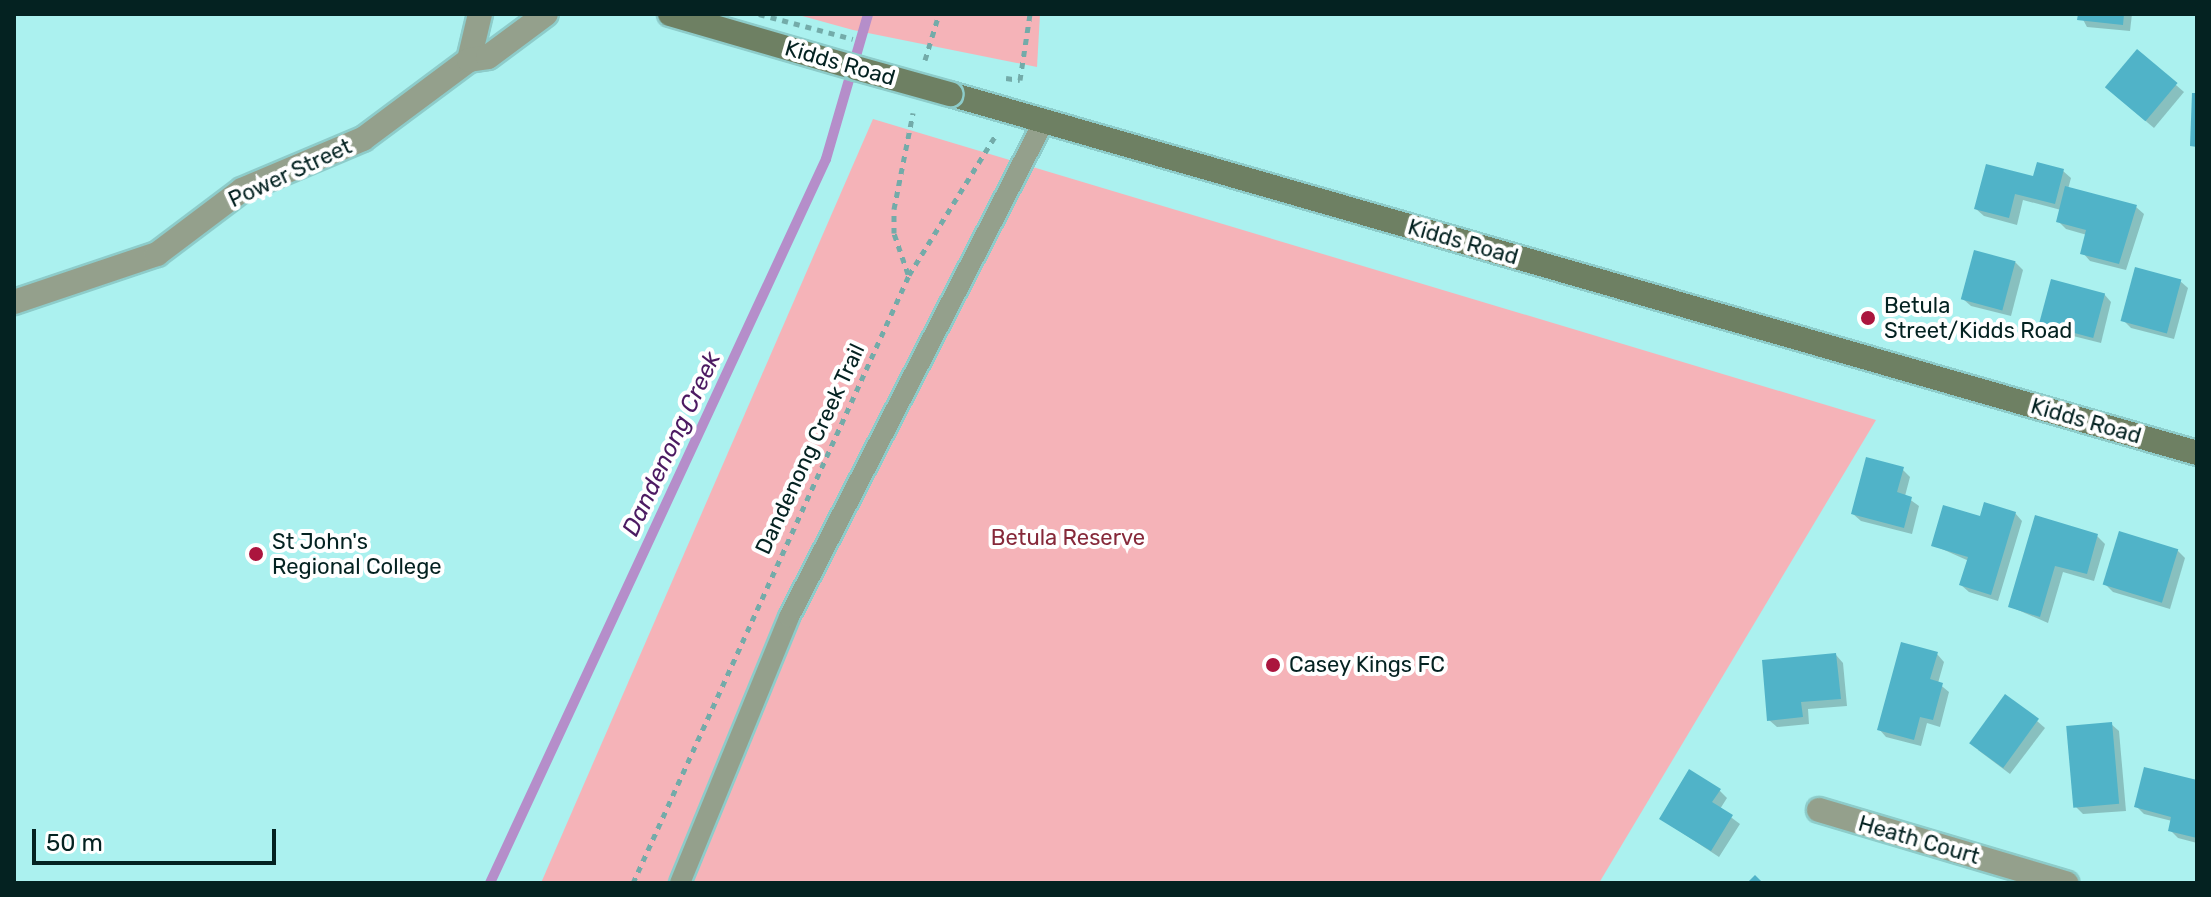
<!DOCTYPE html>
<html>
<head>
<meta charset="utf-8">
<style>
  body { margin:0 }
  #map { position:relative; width:2211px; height:897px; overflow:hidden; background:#abf1ef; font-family:Rubik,sans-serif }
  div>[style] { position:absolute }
  .green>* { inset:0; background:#f5b3b8 }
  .shadow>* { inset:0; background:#0003 }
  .stream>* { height:10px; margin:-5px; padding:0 5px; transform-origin:5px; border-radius:5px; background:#b58eca }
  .building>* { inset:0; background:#50b3c8; transform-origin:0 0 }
  .path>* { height:5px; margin-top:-2.5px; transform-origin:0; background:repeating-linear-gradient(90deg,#73aba9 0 6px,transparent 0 12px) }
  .roads { filter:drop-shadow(2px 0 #8dccca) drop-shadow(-2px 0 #8dccca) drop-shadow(0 2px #8dccca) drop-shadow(0 -2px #8dccca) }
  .lane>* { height:20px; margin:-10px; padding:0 10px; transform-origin:10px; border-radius:10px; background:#94a08c }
  .street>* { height:24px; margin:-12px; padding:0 12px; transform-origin:12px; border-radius:12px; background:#94a08c }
  .secondary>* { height:24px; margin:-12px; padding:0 12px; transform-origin:12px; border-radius:12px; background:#6e8063 }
  .path-bridge>* { height:5px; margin-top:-2.5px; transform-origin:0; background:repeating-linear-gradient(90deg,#73aba9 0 6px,transparent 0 12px) }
  .bridges { filter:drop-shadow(2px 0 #8dccca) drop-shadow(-2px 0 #8dccca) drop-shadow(0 2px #8dccca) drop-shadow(0 -2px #8dccca) }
  .secondary-bridge>* { height:24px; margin:-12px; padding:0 12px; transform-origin:12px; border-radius:12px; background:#6e8063 }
  .dots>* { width:22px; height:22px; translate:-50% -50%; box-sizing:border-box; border:4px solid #fff; border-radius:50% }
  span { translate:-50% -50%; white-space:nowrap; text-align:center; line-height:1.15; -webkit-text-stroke:8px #fff; paint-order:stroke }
  .street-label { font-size:22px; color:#042221 }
  .poi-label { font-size:22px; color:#042221 }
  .left { translate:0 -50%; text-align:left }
  .park-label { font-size:22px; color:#86293a }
  .water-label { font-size:24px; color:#4c1a62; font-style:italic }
  .frame { position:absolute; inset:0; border:16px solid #042221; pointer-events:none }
  .scale { position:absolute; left:32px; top:829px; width:244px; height:36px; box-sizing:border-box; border:4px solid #042221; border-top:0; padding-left:10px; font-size:24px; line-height:28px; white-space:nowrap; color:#042221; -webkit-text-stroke:6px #fff; paint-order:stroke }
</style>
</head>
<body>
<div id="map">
  <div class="green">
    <i style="clip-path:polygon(795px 14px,1040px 14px,1037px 67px,853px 30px)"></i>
    <i style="clip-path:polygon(873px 119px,1876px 420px,1599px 883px,541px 883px)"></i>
  </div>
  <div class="shadow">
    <i style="clip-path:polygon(2080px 14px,2132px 14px,2130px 31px,2087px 27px)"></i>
    <i style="clip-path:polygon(2138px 52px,2184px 92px,2154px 128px,2115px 95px)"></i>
    <i style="clip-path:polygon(2063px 171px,2071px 178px,2068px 189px,2136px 207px,2144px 214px,2126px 270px,2090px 261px,2083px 253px,2087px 235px,2066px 229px,2058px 221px,2061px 210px,2023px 200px,2017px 225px,1984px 216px,1976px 209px,2035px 178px)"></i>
    <i style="clip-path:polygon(2015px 262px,2023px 270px,2011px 316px,1971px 306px,1963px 299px)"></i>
    <i style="clip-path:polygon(2180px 281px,2188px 288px,2174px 339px,2131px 328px,2123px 320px)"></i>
    <i style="clip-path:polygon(2104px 294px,2111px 302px,2101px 343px,2049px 330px,2041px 322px)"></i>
    <i style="clip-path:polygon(1902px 469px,1910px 477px,1905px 496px,1919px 506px,1912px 534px,1861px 521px,1853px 514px)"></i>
    <i style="clip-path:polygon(2015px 513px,2022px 521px,1998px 601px,1969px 592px,1961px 585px,1969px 561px,1933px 545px,1981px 518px)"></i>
    <i style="clip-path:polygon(2037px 518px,2097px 536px,2105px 544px,2094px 581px,2063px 572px,2048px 623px,2011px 607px)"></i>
    <i style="clip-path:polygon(2177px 550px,2185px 558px,2170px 609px,2113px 592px,2105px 584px)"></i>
    <i style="clip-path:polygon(1937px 654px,1944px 662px,1938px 683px,1949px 692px,1940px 727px,1927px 723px,1921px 746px,1886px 737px,1879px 729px)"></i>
    <i style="clip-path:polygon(1836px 655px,1843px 663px,1847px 706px,1808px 709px,1809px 724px,1777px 727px,1769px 720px)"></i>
    <i style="clip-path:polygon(2037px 721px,2045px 728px,2010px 774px,1978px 750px)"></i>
    <i style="clip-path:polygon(2111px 724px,2119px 731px,2126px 811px,2083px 814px,2075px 806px)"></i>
    <i style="clip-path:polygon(2197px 782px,2197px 843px,2178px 838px,2170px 830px,2172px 821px,2144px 814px,2137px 807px)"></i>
    <i style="clip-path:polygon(1719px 790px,1727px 798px,1720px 809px,1740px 824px,1719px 857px,1661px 819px)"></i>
  </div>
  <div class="stream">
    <i style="left:490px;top:883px;width:798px;rotate:-65.1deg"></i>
    <i style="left:826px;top:159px;width:151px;rotate:-73.8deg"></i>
  </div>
  <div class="building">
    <i style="clip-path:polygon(2078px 14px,2124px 14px,2123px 25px,2077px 20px)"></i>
    <i style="left:2137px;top:49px;width:53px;height:50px;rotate:40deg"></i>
    <i style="clip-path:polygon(2192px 93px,2197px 93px,2197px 147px,2190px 146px)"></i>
    <i style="clip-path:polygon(2037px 162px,2064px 169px,2055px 204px,2015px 194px,2009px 218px,1974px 209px,1986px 164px,2033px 176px)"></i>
    <i style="clip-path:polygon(2065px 186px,2137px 205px,2119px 264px,2080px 254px,2086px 230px,2056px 222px)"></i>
    <i style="left:1974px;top:250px;width:43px;height:51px;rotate:15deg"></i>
    <i style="left:2135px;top:267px;width:48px;height:56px;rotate:15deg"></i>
    <i style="left:2051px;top:279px;width:56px;height:46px;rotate:15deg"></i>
    <i style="clip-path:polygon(1866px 457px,1904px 467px,1897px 492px,1912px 497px,1904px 528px,1851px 514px)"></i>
    <i style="clip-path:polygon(1984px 502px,2016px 512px,1991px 595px,1959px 585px,1968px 557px,1931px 546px,1943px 505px,1980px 516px)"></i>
    <i style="clip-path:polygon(2035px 515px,2098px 534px,2087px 574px,2055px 566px,2040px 617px,2008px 607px)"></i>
    <i style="left:2119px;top:531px;width:62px;height:56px;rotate:17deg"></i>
    <i style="clip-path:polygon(1901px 642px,1938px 652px,1930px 679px,1943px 683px,1933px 720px,1920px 717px,1914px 740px,1877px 730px)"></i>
    <i style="clip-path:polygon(1836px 653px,1841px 699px,1801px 702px,1803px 717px,1767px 721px,1762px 660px)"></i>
    <i style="left:2005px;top:694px;width:42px;height:61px;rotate:36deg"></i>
    <i style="left:2112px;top:722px;width:82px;height:46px;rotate:85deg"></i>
    <i style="clip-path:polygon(2144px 767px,2197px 780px,2197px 838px,2168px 831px,2171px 817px,2134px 807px)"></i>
    <i style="clip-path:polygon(1689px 769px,1721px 789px,1712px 802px,1733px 815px,1711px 851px,1659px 819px)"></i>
    <i style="clip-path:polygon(1755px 875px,1763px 883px,1747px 883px)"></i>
  </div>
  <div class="path">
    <i style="left:925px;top:60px;width:48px;rotate:-73.1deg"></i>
    <i style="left:1006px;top:78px;width:14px;rotate:8deg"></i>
    <i style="left:1020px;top:80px;width:67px;rotate:-81.4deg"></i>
    <i style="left:908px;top:274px;width:43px;rotate:-108.9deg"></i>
    <i style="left:894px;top:233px;width:24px;rotate:-90deg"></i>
    <i style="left:894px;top:209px;width:98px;rotate:-78.8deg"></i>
    <i style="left:633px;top:883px;width:668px;rotate:-65.58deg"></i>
    <i style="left:909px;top:275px;width:167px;rotate:-58.2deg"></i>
  </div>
  <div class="roads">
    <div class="lane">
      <i style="left:680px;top:883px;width:287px;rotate:-67.7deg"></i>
      <i style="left:789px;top:617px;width:558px;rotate:-62.79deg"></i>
    </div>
    <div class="street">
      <i style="left:469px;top:60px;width:47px;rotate:-76.6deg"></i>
      <i style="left:14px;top:302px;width:151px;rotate:-18.6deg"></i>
      <i style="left:157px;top:254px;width:106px;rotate:-37deg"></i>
      <i style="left:242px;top:190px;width:131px;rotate:-22.9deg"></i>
      <i style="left:363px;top:139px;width:132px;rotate:-36.7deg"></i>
      <i style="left:469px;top:60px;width:19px;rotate:-9deg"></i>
      <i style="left:488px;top:57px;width:72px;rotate:-36.6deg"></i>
      <i style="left:1819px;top:810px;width:258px;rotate:16.5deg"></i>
    </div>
    <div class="secondary">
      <i style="left:670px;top:14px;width:194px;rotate:16.2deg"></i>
      <i style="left:950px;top:94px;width:1298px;rotate:16.06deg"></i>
    </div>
  </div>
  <div class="path-bridge">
    <i style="left:759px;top:14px;width:97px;rotate:14.9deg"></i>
  </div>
  <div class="bridges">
    <div class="secondary-bridge">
      <i style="left:856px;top:68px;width:98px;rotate:15.5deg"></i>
    </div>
  </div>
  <div class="dots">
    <i style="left:1868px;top:318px;background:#ab153e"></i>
    <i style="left:256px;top:554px;background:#ab153e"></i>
    <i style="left:1273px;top:665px;background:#ab153e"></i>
  </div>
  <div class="street-label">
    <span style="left:840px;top:63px;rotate:16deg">Kidds Road</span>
    <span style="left:290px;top:173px;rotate:-25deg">Power Street</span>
    <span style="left:1463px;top:242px;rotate:16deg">Kidds Road</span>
    <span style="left:2086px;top:421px;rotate:16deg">Kidds Road</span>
    <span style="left:810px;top:449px;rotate:-65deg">Dandenong Creek Trail</span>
    <span style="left:1919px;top:840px;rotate:16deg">Heath Court</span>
  </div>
  <div class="poi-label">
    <span class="left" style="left:1884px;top:318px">Betula<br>Street/Kidds Road</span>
    <span class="left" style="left:272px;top:554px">St John's<br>Regional College</span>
    <span class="left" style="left:1289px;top:665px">Casey Kings FC</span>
  </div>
  <div class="park-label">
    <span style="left:1068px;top:538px">Betula Reserve</span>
  </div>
  <div class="water-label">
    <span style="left:672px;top:444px;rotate:-65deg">Dandenong Creek</span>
  </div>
  <div class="frame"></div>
  <div class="scale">50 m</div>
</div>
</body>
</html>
